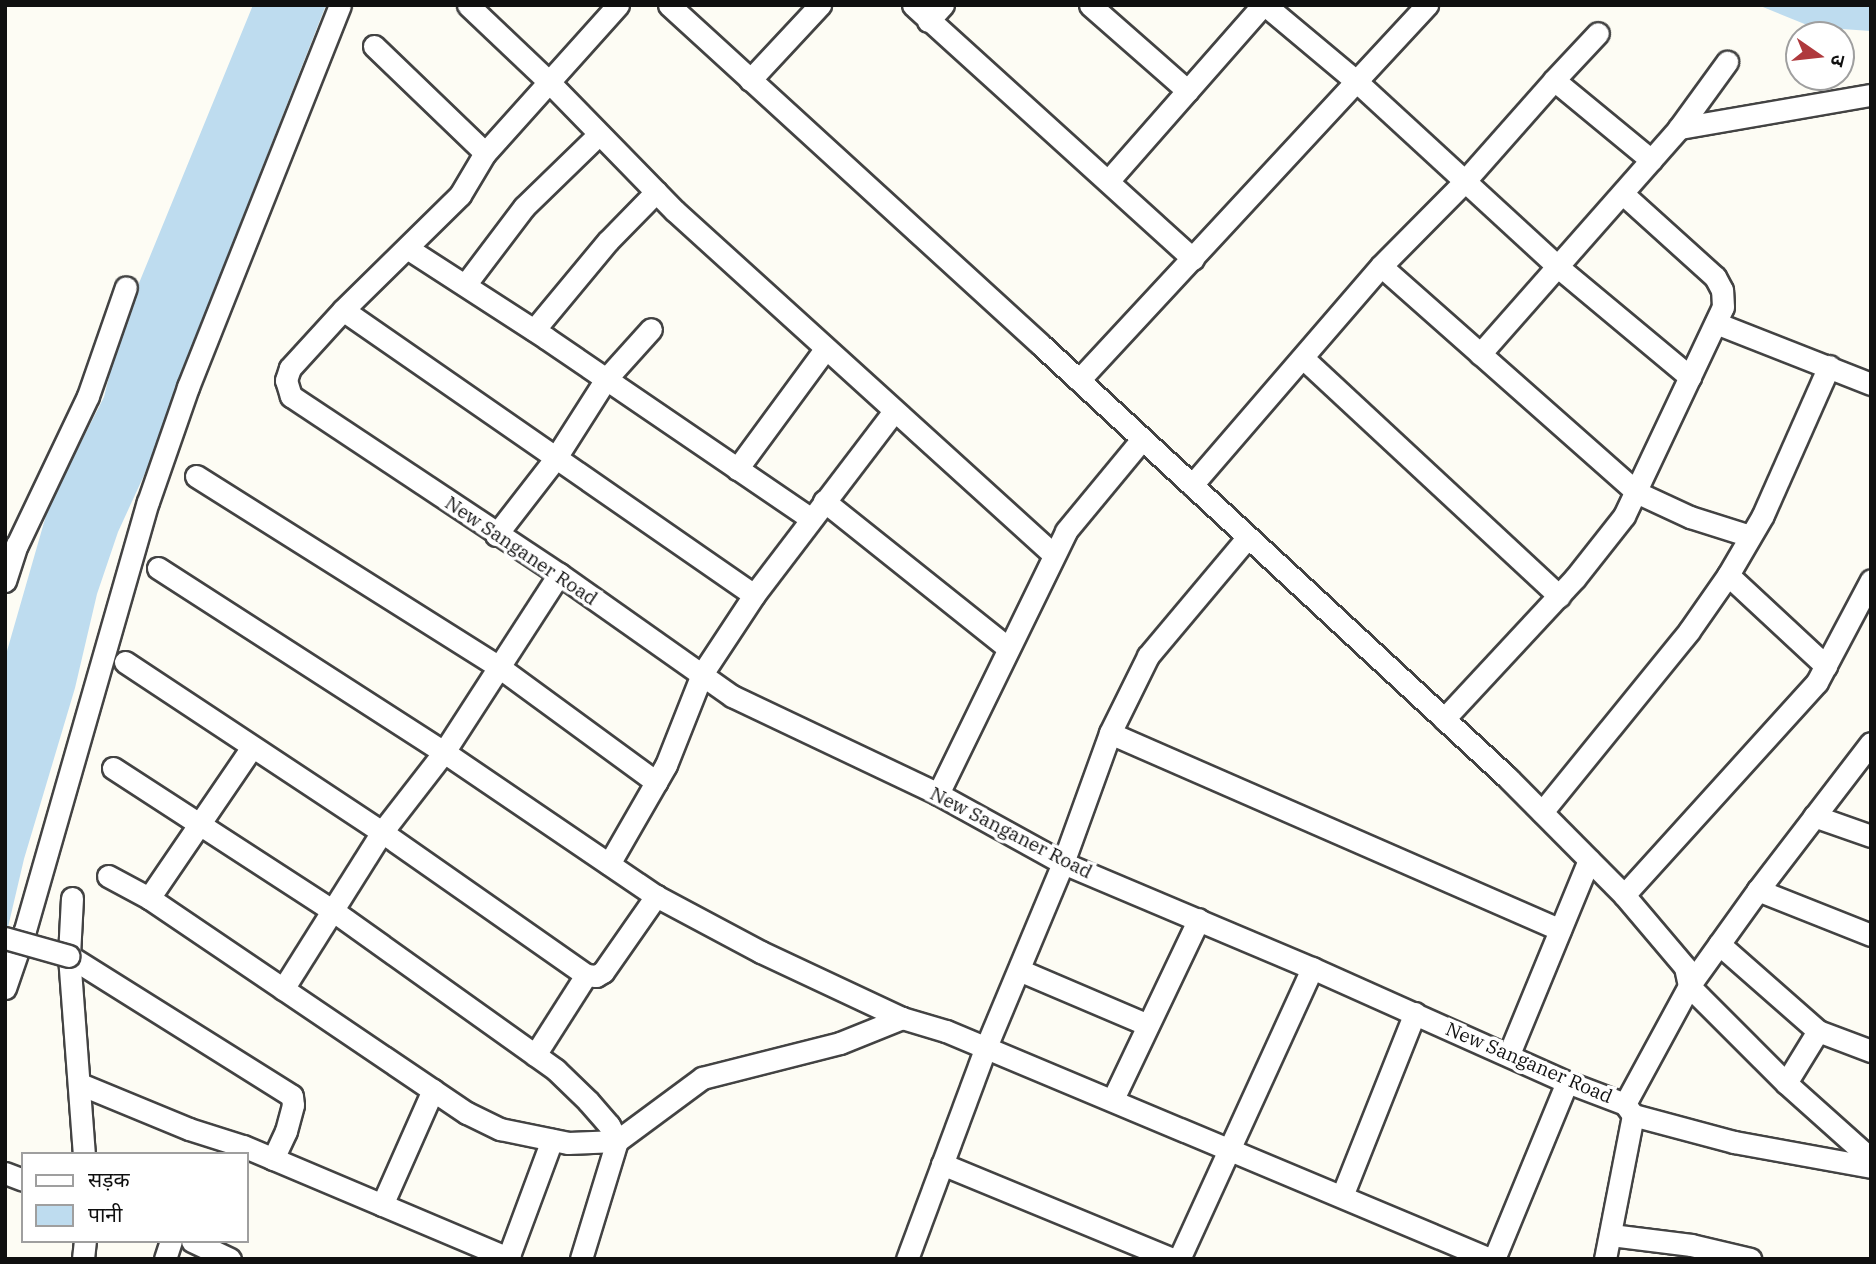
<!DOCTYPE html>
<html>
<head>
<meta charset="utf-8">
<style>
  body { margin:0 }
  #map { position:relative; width:1876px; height:1264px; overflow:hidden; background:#fdfcf4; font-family:"IBM Plex Serif","Noto Sans Devanagari",serif }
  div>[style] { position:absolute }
  .water>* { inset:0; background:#bedcef }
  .roads { filter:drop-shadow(2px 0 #434343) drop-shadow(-2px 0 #434343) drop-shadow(0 2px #434343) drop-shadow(0 -2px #434343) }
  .minor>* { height:21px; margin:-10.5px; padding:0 10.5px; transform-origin:10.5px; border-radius:10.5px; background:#fff }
  .bridges { filter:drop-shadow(2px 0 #434343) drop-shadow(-2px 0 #434343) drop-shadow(0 2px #434343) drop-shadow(0 -2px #434343) }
  .minor-bridge>* { height:21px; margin:-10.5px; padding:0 10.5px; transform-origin:10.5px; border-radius:10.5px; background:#fff }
  span { translate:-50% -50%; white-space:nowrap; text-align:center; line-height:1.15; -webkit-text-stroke:7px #fff; paint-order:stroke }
  .street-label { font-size:19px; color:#101010 }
  .frame { position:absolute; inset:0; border:7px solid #101010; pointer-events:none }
  .legend { position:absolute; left:21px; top:1152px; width:228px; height:91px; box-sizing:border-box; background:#fff; border:2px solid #9f9f9f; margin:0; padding:9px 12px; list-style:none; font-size:21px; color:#101010 }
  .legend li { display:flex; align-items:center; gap:14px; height:35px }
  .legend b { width:35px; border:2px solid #9f9f9f }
  .north { position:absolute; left:1785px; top:21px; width:70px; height:70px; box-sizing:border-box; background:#fff; border:2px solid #9f9f9f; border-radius:50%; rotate:104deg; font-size:19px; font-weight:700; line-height:28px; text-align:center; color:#101010 }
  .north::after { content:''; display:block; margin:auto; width:24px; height:32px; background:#af393d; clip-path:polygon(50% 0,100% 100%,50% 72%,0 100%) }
</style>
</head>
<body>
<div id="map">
  <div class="water">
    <i style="clip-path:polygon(253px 5px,326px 5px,181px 374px,168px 423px,118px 532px,97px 594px,75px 688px,24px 859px,5px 940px,5px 658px,49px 505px,104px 397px,121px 327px)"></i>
    <i style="clip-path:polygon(1758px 5px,1871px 5px,1871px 31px,1812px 27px)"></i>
  </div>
  <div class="roads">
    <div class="minor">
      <i style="left:468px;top:5px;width:112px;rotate:43.5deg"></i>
      <i style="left:549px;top:82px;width:180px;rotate:45.7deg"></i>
      <i style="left:675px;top:211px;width:510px;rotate:42.22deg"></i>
      <i style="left:618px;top:5px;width:199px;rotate:131.9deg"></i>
      <i style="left:485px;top:153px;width:49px;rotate:120.8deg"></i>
      <i style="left:460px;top:195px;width:164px;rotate:135.5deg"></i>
      <i style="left:343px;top:310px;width:79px;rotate:132.4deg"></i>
      <i style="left:290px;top:368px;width:13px;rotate:108deg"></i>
      <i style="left:286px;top:380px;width:17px;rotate:73deg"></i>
      <i style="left:291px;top:396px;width:322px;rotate:33.6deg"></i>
      <i style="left:559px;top:574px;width:212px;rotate:35.2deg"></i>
      <i style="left:732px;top:696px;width:228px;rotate:25.4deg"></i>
      <i style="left:938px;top:794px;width:143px;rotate:28.9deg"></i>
      <i style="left:1063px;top:863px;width:270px;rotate:22.9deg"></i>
      <i style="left:1312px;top:968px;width:279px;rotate:24.1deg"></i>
      <i style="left:1567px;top:1082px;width:62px;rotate:20.8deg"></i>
      <i style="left:1625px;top:1104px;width:14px;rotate:54deg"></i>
      <i style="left:1633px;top:1115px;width:105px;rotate:15deg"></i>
      <i style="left:1734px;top:1142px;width:139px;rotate:10.3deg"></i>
      <i style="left:669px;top:5px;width:503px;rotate:42.42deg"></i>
      <i style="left:1040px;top:344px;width:638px;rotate:42.84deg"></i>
      <i style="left:1508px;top:778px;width:165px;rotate:45.2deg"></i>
      <i style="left:1624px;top:895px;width:94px;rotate:49.7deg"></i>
      <i style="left:1685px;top:967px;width:19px;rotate:78deg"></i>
      <i style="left:1689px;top:986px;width:134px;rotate:118.5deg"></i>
      <i style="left:913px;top:5px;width:378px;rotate:42.2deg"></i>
      <i style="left:1090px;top:5px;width:130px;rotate:41.3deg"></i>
      <i style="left:1265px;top:5px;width:119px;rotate:39.9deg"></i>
      <i style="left:1356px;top:81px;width:275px;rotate:42.6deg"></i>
      <i style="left:1558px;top:267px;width:172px;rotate:39.8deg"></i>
      <i style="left:928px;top:21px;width:22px;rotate:-47deg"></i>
      <i style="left:374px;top:46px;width:154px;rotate:43.9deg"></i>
      <i style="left:750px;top:80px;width:103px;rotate:-47deg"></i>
      <i style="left:1554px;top:80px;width:64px;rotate:-46.9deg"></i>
      <i style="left:1679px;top:128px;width:195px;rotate:-9.8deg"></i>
      <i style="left:1109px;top:180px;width:233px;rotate:-48.7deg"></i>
      <i style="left:407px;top:248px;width:166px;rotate:32.9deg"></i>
      <i style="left:546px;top:338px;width:321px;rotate:34.3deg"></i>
      <i style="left:1381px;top:266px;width:341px;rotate:41.5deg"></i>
      <i style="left:1636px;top:492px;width:60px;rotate:24.8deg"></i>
      <i style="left:1690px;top:517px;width:63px;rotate:17.6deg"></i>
      <i style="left:465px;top:285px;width:98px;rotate:-52.9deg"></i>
      <i style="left:524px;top:207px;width:103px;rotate:-44.2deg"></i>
      <i style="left:343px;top:310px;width:500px;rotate:34.74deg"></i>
      <i style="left:1716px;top:323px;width:167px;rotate:21.5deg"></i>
      <i style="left:534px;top:330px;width:116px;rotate:-50.3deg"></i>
      <i style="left:608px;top:241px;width:69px;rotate:-45.6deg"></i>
      <i style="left:1480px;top:354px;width:301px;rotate:-48.6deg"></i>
      <i style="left:1679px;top:128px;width:82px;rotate:-54deg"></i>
      <i style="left:1303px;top:358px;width:350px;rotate:42.9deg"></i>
      <i style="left:1079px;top:380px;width:512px;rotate:-47.14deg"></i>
      <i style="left:737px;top:469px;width:149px;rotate:-53.7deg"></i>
      <i style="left:196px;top:476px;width:358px;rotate:32.2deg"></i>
      <i style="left:499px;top:667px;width:195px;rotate:36.2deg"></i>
      <i style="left:1192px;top:485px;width:289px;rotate:-49.2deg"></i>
      <i style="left:1381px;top:266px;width:117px;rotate:-45.3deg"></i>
      <i style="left:1463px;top:183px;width:137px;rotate:-48.5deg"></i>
      <i style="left:1554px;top:80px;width:126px;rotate:39.5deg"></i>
      <i style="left:824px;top:501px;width:236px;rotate:38.6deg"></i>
      <i style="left:496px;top:535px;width:96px;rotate:-52.2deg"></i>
      <i style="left:555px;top:459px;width:95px;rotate:-57.5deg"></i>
      <i style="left:606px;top:379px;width:67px;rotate:-48deg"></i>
      <i style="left:158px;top:568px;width:340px;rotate:32.8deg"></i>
      <i style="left:444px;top:752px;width:256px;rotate:34.2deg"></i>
      <i style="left:656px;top:896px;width:119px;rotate:28.1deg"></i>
      <i style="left:761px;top:952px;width:156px;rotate:25.1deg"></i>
      <i style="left:902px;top:1018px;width:46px;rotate:16.5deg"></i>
      <i style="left:946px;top:1031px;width:590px;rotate:22.74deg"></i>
      <i style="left:1728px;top:575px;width:134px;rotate:42.9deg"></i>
      <i style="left:5px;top:581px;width:38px;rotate:-72deg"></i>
      <i style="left:17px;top:545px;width:165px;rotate:-64.5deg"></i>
      <i style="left:88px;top:396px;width:115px;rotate:-70.8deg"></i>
      <i style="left:125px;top:662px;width:308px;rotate:33.5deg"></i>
      <i style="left:382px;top:832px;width:249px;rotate:35deg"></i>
      <i style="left:586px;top:975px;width:10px;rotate:6deg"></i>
      <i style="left:596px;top:976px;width:8px;rotate:-30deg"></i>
      <i style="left:603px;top:972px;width:93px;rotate:-55.1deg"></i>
      <i style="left:1444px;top:719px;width:192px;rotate:-47.1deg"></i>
      <i style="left:1575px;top:578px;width:79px;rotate:-51.7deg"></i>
      <i style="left:1624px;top:516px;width:231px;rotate:-64.7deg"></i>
      <i style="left:1723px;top:307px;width:17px;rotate:-93deg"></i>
      <i style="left:1722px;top:290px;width:15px;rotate:-118deg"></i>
      <i style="left:1715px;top:277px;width:125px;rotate:-137.9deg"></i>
      <i style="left:1110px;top:733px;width:491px;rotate:23.6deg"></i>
      <i style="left:113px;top:768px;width:261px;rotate:33deg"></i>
      <i style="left:332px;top:910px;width:275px;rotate:35.5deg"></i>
      <i style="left:556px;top:1070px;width:45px;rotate:44.1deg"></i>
      <i style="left:588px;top:1101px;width:32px;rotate:49deg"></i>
      <i style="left:609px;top:1125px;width:18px;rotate:63deg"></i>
      <i style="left:617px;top:1141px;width:123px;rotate:107deg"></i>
      <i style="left:938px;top:794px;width:292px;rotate:-64deg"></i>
      <i style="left:1066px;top:531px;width:119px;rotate:-50.4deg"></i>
      <i style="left:1542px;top:812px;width:233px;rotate:-50.9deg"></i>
      <i style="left:1689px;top:631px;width:68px;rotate:-55.1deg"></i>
      <i style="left:1728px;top:575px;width:69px;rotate:-59.7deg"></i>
      <i style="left:1763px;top:515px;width:163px;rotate:-66.1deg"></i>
      <i style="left:1814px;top:816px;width:60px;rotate:19.3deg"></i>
      <i style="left:609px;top:864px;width:114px;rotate:-60.1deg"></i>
      <i style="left:666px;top:765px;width:98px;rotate:-68.4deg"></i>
      <i style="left:702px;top:674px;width:95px;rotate:-56.6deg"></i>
      <i style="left:754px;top:595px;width:231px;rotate:-52.7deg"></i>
      <i style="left:108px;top:876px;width:47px;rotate:28.2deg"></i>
      <i style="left:149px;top:898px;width:384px;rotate:34.1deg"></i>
      <i style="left:467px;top:1113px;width:37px;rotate:26deg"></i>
      <i style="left:500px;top:1129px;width:69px;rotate:11.6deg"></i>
      <i style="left:568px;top:1143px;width:49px;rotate:-2.3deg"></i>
      <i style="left:617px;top:1141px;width:106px;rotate:-36.5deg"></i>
      <i style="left:702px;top:1078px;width:142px;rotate:-14.2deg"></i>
      <i style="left:840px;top:1043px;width:67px;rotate:-22deg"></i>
      <i style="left:1758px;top:890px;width:185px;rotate:-52.5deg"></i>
      <i style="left:1624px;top:895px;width:287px;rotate:-47.8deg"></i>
      <i style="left:1817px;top:682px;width:115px;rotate:-62.1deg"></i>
      <i style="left:72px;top:898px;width:58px;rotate:93deg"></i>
      <i style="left:69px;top:956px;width:199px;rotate:85.7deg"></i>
      <i style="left:149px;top:898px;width:183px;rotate:-55.7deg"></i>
      <i style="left:1871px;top:935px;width:122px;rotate:-158.3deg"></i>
      <i style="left:1758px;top:890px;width:118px;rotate:125.7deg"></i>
      <i style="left:1689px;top:986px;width:137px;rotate:45deg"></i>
      <i style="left:1786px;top:1083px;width:114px;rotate:41.8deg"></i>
      <i style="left:1719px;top:944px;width:132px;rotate:41.3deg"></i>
      <i style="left:69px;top:956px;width:263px;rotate:32.1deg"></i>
      <i style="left:292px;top:1096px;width:9px;rotate:84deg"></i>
      <i style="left:293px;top:1105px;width:27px;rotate:105deg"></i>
      <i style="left:286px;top:1131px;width:31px;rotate:115deg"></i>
      <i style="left:1019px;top:970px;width:140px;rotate:23.1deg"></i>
      <i style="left:5px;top:988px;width:61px;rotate:-71deg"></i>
      <i style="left:25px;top:930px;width:445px;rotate:-74deg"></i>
      <i style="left:148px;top:502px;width:122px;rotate:-70.8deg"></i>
      <i style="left:188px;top:387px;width:411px;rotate:-68.3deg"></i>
      <i style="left:283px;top:989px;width:186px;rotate:-57.8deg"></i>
      <i style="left:382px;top:832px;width:101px;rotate:-52.2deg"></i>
      <i style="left:444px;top:752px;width:212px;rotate:-57.1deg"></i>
      <i style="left:1509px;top:1054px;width:210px;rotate:-67.6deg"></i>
      <i style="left:535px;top:1055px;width:95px;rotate:-57.5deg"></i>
      <i style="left:1786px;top:1083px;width:61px;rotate:-58.4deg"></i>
      <i style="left:1818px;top:1031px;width:57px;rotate:20.7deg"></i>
      <i style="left:80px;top:1084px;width:118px;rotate:22.4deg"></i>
      <i style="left:189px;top:1129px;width:57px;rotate:17.5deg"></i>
      <i style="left:243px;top:1146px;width:290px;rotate:22.9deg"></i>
      <i style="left:1113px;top:1099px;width:199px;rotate:-64.5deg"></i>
      <i style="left:942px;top:1164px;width:249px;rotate:22.4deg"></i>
      <i style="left:5px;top:1173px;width:19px;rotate:21deg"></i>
      <i style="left:1342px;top:1196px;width:197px;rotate:-68.3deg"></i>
      <i style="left:382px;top:1205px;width:126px;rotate:-66.1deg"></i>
      <i style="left:1611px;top:1235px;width:81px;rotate:7.1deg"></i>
      <i style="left:1691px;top:1245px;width:61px;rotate:13.3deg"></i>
      <i style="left:192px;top:1241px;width:42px;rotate:25.3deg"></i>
      <i style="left:508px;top:1258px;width:126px;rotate:-69.6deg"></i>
      <i style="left:83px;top:1259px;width:18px;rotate:-84deg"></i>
      <i style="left:165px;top:1259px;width:19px;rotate:-72deg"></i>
      <i style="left:907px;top:1259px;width:226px;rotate:-69.6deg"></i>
      <i style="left:986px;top:1047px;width:199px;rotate:-67.3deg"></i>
      <i style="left:1063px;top:863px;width:138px;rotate:-70.1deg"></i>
      <i style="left:1110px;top:733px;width:86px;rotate:-63.7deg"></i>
      <i style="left:1148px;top:656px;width:155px;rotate:-50deg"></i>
      <i style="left:1179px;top:1259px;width:320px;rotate:-65.4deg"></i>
      <i style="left:1494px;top:1259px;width:191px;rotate:-67.6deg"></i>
      <i style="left:1605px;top:1259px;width:147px;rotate:-79deg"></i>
    </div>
  </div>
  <div class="bridges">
    <div class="minor-bridge">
      <i style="left:5px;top:938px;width:66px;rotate:15.7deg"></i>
    </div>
  </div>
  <div class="street-label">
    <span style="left:521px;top:551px;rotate:34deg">New Sanganer Road</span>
    <span style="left:1011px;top:833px;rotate:27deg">New Sanganer Road</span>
    <span style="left:1529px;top:1063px;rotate:23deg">New Sanganer Road</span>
  </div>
  <div class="frame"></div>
  <ul class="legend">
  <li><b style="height:9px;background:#fff"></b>सड़क</li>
  <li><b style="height:19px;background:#bedcef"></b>पानी</li>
  </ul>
  <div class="north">उ</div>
</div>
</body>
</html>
